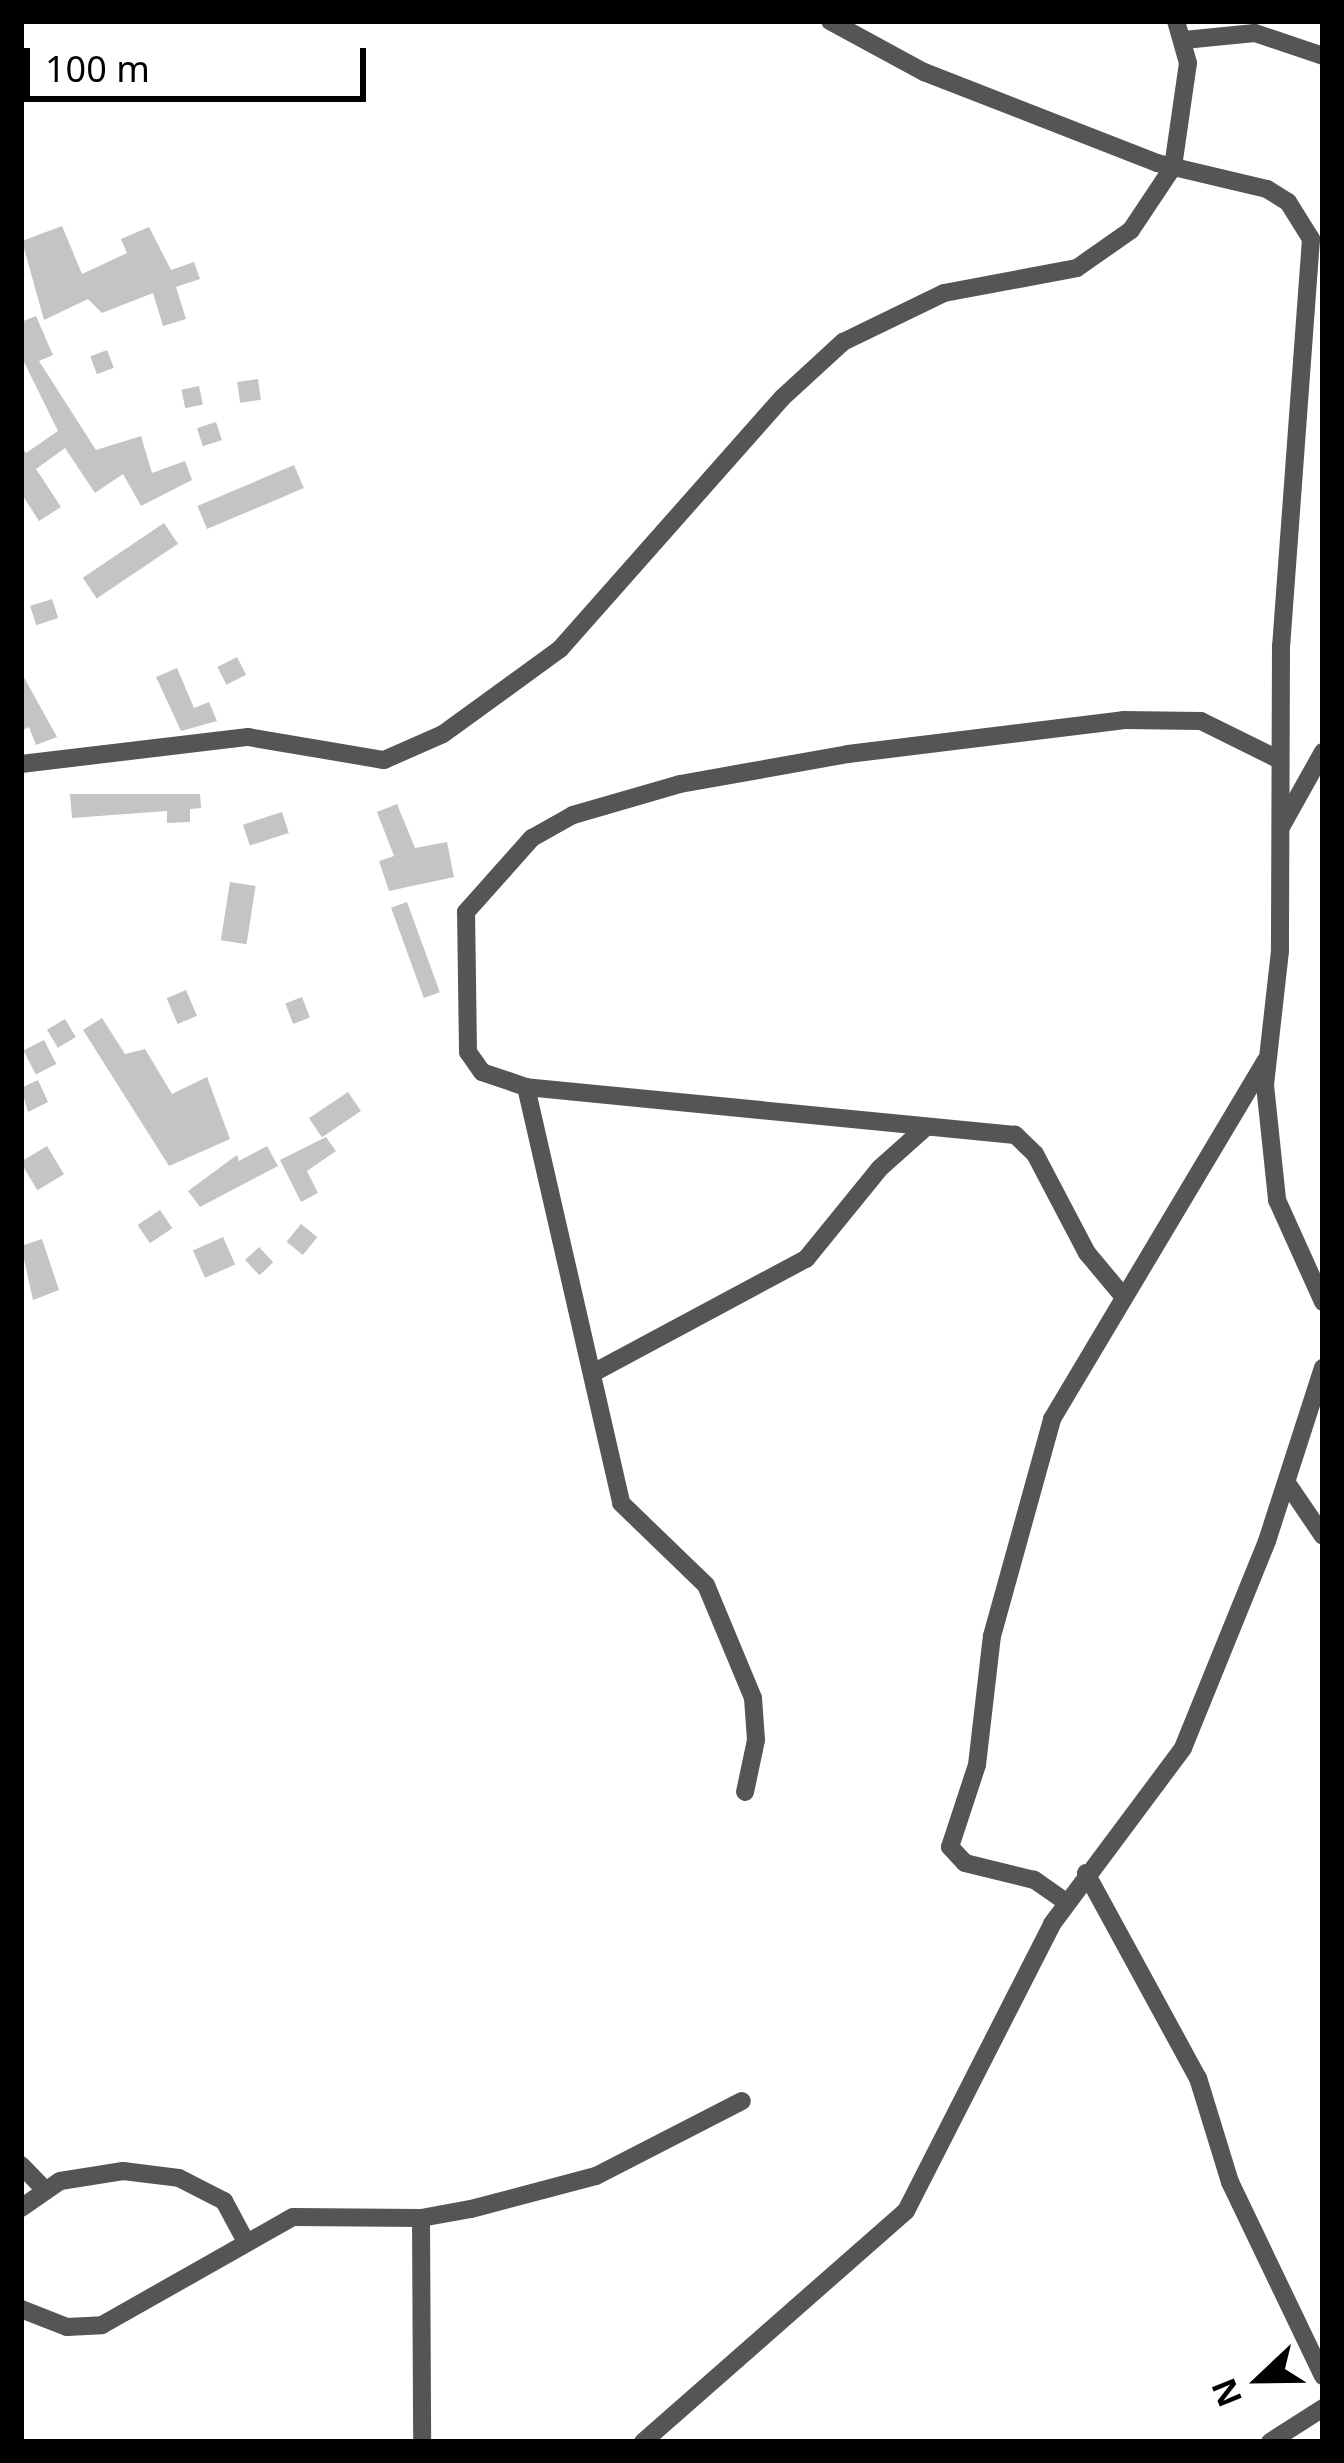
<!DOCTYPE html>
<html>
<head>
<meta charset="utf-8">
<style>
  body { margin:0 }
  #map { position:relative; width:1344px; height:2463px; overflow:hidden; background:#fff; font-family:"Noto Sans",sans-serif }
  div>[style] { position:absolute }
  .building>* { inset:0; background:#c4c4c4; transform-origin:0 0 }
  .street>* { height:18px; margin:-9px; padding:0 9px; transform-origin:9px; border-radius:9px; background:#555 }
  span { translate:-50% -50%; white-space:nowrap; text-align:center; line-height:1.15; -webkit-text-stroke:12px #fff; paint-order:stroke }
  .frame { position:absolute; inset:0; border:24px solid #000; pointer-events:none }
  .north { position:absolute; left:1200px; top:2319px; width:120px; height:120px; -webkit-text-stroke:9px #fff; paint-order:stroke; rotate:248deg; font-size:33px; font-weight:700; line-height:48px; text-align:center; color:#000 }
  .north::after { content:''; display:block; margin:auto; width:42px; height:54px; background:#000; clip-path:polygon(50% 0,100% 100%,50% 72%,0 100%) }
  .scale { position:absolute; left:24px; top:48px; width:342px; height:54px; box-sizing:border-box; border:6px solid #000; border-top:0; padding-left:15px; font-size:36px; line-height:42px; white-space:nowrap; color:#000; -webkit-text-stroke:9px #fff; paint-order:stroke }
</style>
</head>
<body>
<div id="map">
  <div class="building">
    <i style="clip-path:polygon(62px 226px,82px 274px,127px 253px,121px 239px,149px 227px,171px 270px,194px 262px,200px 279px,176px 287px,186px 319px,163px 326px,153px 293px,102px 313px,88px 299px,44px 320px,22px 241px)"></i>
    <i style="clip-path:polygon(36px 316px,53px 355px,39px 361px,96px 450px,141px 436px,152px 473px,185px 461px,192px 480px,141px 506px,123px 474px,95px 493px,65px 448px,36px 469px,61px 507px,39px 521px,21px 493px,21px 446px,26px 453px,58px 431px,21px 356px,21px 322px)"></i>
    <i style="left:107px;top:350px;width:19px;height:18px;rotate:69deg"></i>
    <i style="left:258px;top:379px;width:21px;height:21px;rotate:82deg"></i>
    <i style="left:199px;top:386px;width:19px;height:18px;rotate:78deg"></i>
    <i style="left:216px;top:422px;width:19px;height:20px;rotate:72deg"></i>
    <i style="left:294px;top:465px;width:25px;height:105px;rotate:67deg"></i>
    <i style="left:164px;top:523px;width:25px;height:98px;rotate:56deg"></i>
    <i style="left:52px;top:599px;width:20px;height:23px;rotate:72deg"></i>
    <i style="left:237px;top:657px;width:20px;height:22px;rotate:63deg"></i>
    <i style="clip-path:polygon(177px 668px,194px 708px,209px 702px,217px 721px,181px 731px,156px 677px)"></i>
    <i style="clip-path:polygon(21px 672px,57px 737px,36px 745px,29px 727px,21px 731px)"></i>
    <i style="clip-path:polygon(70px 794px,200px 794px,201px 808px,190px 809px,190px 822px,167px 823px,167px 811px,72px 818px)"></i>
    <i style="clip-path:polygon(397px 804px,415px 848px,447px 842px,454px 877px,389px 891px,379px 861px,394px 856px,377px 812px)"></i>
    <i style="left:282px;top:812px;width:22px;height:41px;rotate:72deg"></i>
    <i style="left:230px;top:882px;width:26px;height:59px;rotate:9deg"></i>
    <i style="left:407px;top:902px;width:96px;height:17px;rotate:70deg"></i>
    <i style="left:186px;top:990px;width:28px;height:21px;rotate:67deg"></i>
    <i style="left:302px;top:997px;width:22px;height:18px;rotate:69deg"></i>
    <i style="clip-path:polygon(102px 1018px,125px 1054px,145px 1049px,172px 1094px,207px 1077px,230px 1139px,169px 1166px,83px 1030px)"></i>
    <i style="left:65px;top:1019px;width:21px;height:21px;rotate:59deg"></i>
    <i style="left:44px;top:1040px;width:27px;height:23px;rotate:63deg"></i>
    <i style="clip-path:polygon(38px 1080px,48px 1102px,28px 1112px,21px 1088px)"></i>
    <i style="left:348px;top:1092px;width:23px;height:47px;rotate:56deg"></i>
    <i style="clip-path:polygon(326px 1137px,336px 1151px,307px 1171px,318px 1193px,301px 1202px,280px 1160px)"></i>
    <i style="left:47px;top:1146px;width:33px;height:31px;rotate:59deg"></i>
    <i style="clip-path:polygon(267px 1146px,278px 1166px,200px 1207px,188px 1191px,237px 1155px,239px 1161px)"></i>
    <i style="left:160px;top:1210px;width:22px;height:27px;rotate:56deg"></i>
    <i style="left:301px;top:1224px;width:21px;height:23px;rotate:39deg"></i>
    <i style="left:223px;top:1237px;width:30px;height:33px;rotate:66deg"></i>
    <i style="clip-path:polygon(42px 1239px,59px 1290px,33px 1300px,21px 1246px)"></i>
    <i style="left:259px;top:1247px;width:21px;height:19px;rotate:47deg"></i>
  </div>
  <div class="street">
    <i style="left:830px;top:21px;width:107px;rotate:28.5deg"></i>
    <i style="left:924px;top:72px;width:250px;rotate:21.3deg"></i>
    <i style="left:1157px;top:163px;width:113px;rotate:13.3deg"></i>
    <i style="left:1267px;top:189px;width:25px;rotate:32deg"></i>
    <i style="left:1288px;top:202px;width:44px;rotate:58.1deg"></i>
    <i style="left:1311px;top:239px;width:408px;rotate:94.2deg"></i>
    <i style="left:1281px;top:646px;width:305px;rotate:90.2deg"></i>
    <i style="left:1280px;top:951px;width:135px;rotate:96.4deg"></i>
    <i style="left:1265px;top:1085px;width:116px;rotate:84deg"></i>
    <i style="left:1277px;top:1200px;width:112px;rotate:65.7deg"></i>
    <i style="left:1184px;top:40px;width:71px;rotate:-5.6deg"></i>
    <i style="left:1255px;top:33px;width:72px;rotate:18.7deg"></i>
    <i style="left:21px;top:764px;width:229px;rotate:-6.8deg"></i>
    <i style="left:248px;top:737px;width:138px;rotate:9.6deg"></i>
    <i style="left:384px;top:760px;width:64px;rotate:-23.8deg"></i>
    <i style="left:443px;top:734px;width:145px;rotate:-36deg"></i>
    <i style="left:560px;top:649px;width:335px;rotate:-48.5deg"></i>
    <i style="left:782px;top:398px;width:83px;rotate:-42.6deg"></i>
    <i style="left:843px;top:342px;width:112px;rotate:-25.9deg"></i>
    <i style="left:944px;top:293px;width:135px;rotate:-10.6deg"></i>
    <i style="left:1077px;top:268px;width:66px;rotate:-35.1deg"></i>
    <i style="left:1131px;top:230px;width:76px;rotate:-56.3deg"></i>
    <i style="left:1173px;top:167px;width:105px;rotate:-81.8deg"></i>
    <i style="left:1188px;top:63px;width:44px;rotate:-105.9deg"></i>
    <i style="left:1281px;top:827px;width:86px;rotate:-60.8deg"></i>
    <i style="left:526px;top:1087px;width:427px;rotate:77.1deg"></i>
    <i style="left:621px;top:1503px;width:118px;rotate:44deg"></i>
    <i style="left:706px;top:1585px;width:122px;rotate:67.4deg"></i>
    <i style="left:753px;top:1698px;width:42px;rotate:85.9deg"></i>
    <i style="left:756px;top:1740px;width:53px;rotate:101.9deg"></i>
    <i style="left:1123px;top:1296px;width:56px;rotate:-129.9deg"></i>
    <i style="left:1087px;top:1253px;width:112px;rotate:-117.7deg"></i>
    <i style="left:1035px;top:1154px;width:28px;rotate:-136deg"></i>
    <i style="left:1015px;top:1135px;width:491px;rotate:-174.4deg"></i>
    <i style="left:526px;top:1087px;width:46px;rotate:-161.2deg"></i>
    <i style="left:482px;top:1072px;width:24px;rotate:-125deg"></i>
    <i style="left:468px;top:1052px;width:140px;rotate:-90.8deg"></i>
    <i style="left:466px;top:912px;width:99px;rotate:-48.3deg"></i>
    <i style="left:532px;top:838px;width:47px;rotate:-29.3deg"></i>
    <i style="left:573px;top:815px;width:111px;rotate:-16.2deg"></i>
    <i style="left:680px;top:784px;width:171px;rotate:-10.1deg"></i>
    <i style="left:848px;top:754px;width:277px;rotate:-7deg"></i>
    <i style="left:1123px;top:720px;width:78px;rotate:0.7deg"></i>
    <i style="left:1201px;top:721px;width:86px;rotate:26.3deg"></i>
    <i style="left:593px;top:1373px;width:242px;rotate:-28.2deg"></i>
    <i style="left:806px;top:1259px;width:117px;rotate:-50.9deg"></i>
    <i style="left:880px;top:1168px;width:62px;rotate:-41.7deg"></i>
    <i style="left:1287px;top:1483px;width:64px;rotate:55.8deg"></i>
    <i style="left:1086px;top:1873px;width:234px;rotate:61.4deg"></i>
    <i style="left:1198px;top:2078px;width:109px;rotate:72.9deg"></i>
    <i style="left:1230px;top:2182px;width:215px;rotate:64.4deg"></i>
    <i style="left:1066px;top:1902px;width:39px;rotate:-145deg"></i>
    <i style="left:1034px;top:1880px;width:71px;rotate:-166.2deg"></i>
    <i style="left:965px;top:1863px;width:22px;rotate:-133deg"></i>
    <i style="left:950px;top:1847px;width:86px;rotate:-71.8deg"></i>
    <i style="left:977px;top:1765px;width:130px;rotate:-83.4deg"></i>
    <i style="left:992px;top:1636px;width:225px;rotate:-74.5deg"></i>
    <i style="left:1052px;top:1419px;width:417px;rotate:-59.2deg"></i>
    <i style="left:21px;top:2165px;width:32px;rotate:46deg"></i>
    <i style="left:21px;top:2208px;width:47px;rotate:-34.7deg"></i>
    <i style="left:60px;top:2181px;width:64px;rotate:-9deg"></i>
    <i style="left:123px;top:2171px;width:56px;rotate:7.1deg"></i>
    <i style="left:179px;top:2178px;width:51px;rotate:27.1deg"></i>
    <i style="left:224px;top:2201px;width:44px;rotate:61.7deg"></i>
    <i style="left:421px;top:2218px;width:224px;rotate:89.7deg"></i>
    <i style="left:21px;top:2309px;width:49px;rotate:21.4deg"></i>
    <i style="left:67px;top:2327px;width:35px;rotate:-3deg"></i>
    <i style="left:102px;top:2325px;width:219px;rotate:-29.5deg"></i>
    <i style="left:293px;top:2217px;width:128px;rotate:0.4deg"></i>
    <i style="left:421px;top:2218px;width:51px;rotate:-10.2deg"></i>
    <i style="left:471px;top:2209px;width:129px;rotate:-14.8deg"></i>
    <i style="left:596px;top:2176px;width:164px;rotate:-27.2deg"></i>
    <i style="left:643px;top:2442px;width:350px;rotate:-41.3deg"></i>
    <i style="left:906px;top:2211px;width:322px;rotate:-63deg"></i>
    <i style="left:1052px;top:1924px;width:219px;rotate:-53.3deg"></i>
    <i style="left:1183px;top:1748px;width:223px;rotate:-67.9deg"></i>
    <i style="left:1267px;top:1541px;width:182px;rotate:-72.1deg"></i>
    <i style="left:1270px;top:2442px;width:63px;rotate:-32.7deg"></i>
  </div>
  <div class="frame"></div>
  <div class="north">N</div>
  <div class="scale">100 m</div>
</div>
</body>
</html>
